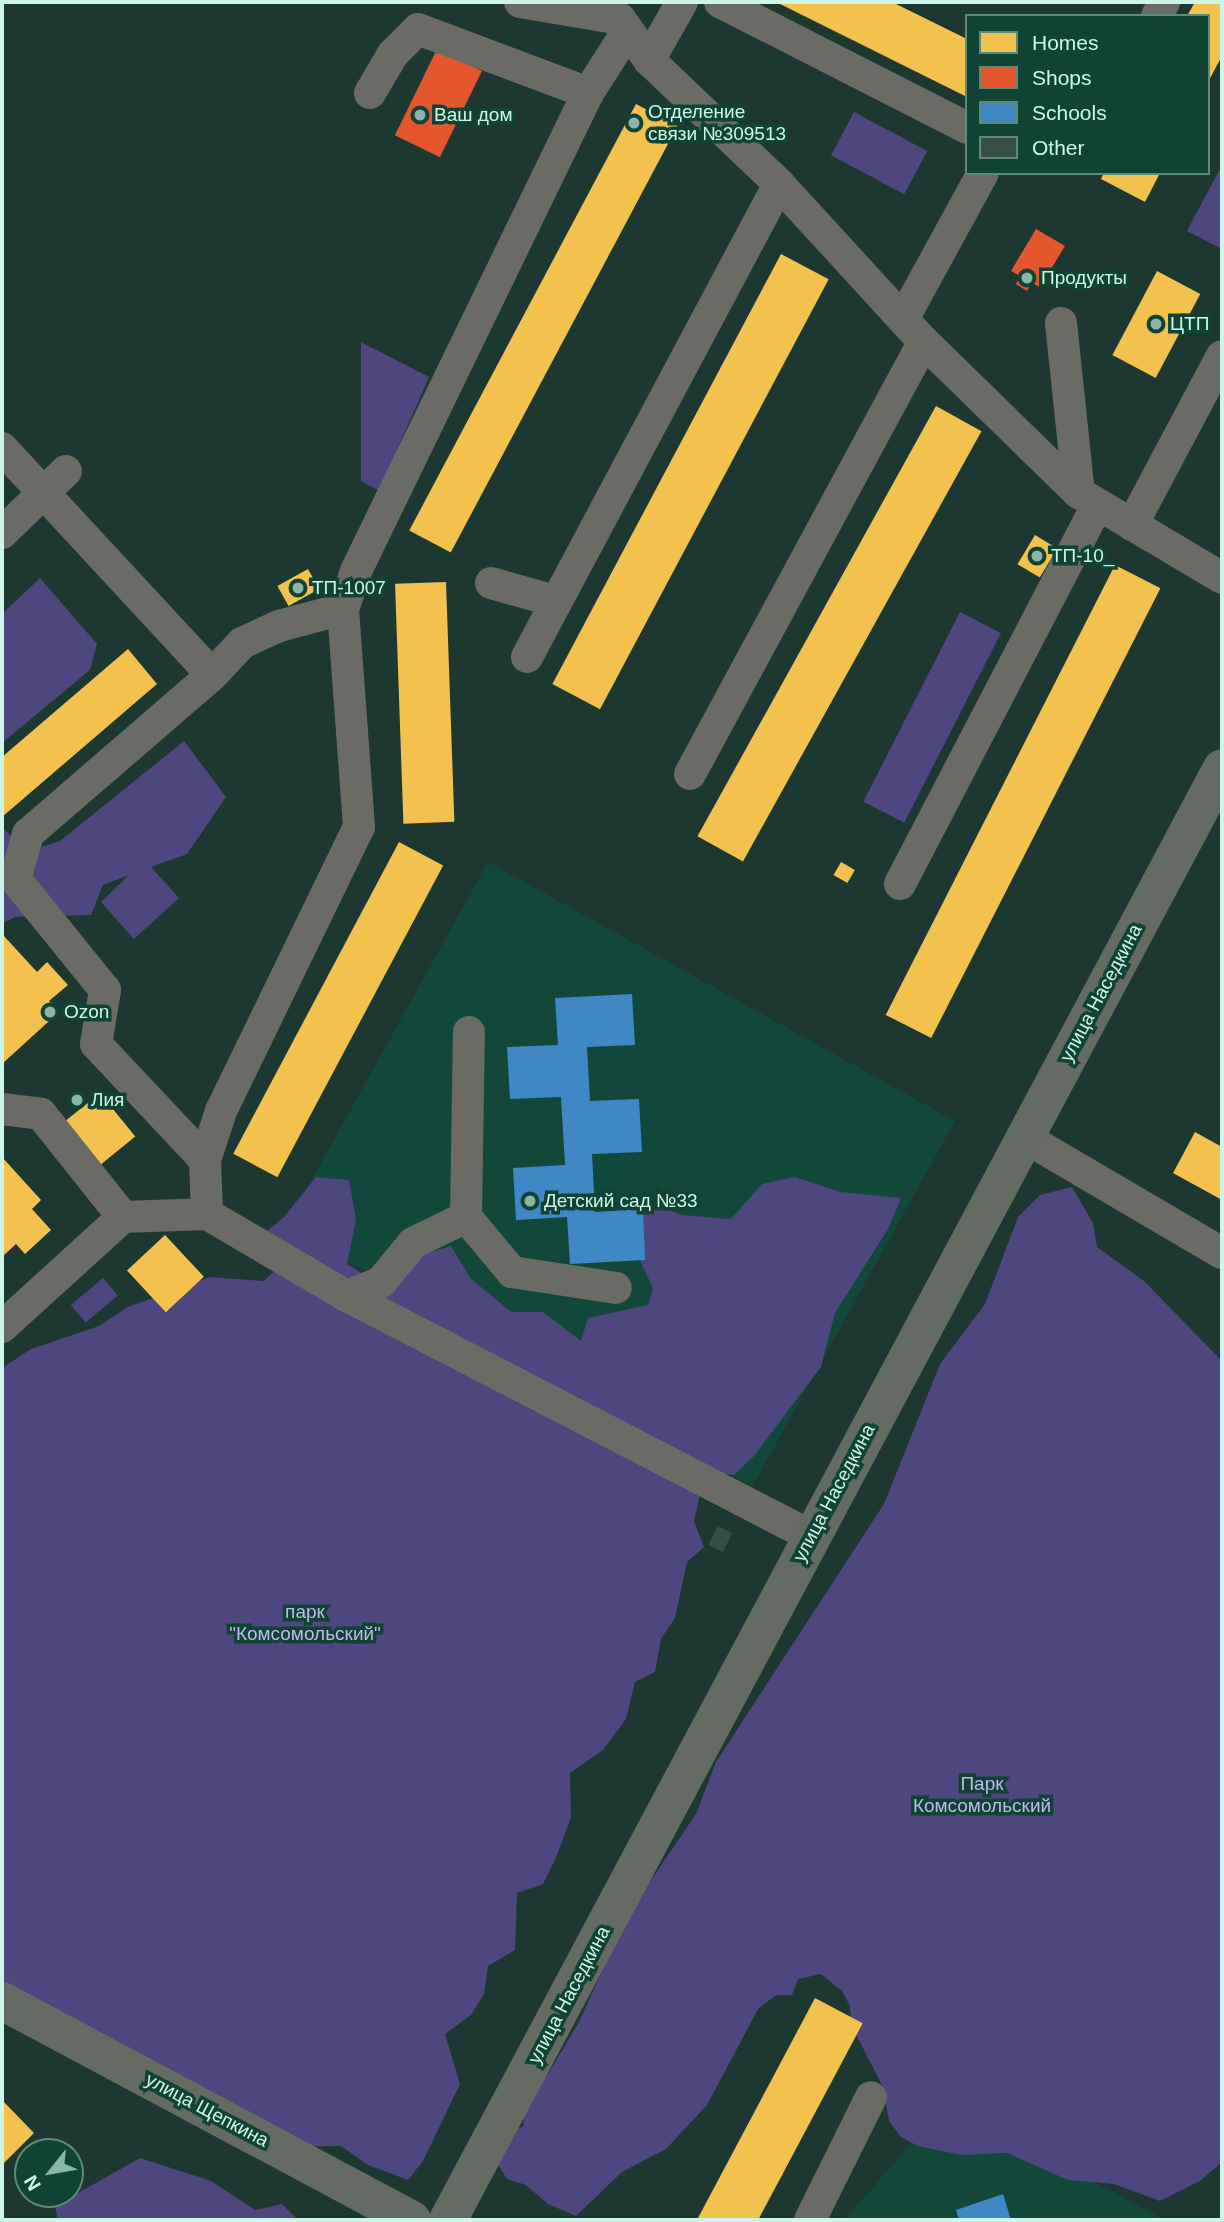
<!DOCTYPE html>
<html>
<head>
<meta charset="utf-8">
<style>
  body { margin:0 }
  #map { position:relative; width:1224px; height:2222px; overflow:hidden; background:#1c3830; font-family:Arial,sans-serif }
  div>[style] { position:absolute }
  .built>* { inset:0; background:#12483a; transform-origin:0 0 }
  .green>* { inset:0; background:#4e467f; transform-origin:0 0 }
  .homes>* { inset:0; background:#f2c14e; transform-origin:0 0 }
  .shops>* { inset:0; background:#e4572e; transform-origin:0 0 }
  .schools>* { inset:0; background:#3f88c5 }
  .building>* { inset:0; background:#364f43; transform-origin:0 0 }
  .minor>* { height:32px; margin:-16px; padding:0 16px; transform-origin:16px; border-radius:16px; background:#6a6b65 }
  .major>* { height:38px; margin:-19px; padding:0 19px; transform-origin:19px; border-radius:19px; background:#646b63 }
  .dots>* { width:19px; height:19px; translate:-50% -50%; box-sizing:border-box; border:4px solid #114335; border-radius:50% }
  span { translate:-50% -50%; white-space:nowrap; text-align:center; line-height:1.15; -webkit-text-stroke:7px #114335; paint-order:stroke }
  .poi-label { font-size:19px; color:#ccf6e7 }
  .left { translate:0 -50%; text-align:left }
  .street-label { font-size:19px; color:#ccf6e7 }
  .park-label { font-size:19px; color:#bfb8ed }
  .frame { position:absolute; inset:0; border:4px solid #ccf6e7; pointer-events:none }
  .legend { position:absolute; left:965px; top:14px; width:245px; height:161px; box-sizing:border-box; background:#114335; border:2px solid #5c8b7c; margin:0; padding:9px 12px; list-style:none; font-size:21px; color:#ccf6e7 }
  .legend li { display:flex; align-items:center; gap:14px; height:35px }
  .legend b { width:35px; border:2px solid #5c8b7c }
  .north { position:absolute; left:14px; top:2138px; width:70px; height:70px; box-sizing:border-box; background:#114335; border:2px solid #5c8b7c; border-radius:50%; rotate:239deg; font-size:19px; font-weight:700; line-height:28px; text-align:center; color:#ccf6e7 }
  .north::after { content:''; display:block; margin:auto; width:24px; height:32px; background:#8eb4a7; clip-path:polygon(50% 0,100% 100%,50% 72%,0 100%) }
</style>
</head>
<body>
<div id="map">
  <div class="built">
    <i style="left:488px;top:862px;width:534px;height:418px;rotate:29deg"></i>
    <i style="clip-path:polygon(945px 2105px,1157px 2215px,1159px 2220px,844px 2220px)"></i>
  </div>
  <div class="green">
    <i style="left:854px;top:112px;width:83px;height:49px;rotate:28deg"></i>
    <i style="clip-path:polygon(1222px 165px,1222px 249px,1187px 231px)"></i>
    <i style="clip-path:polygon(361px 342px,429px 377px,379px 491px,361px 481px)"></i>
    <i style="clip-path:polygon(40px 578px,97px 644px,90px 670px,2px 743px,2px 614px)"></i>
    <i style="left:960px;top:612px;width:46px;height:213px;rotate:27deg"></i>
    <i style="clip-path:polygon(184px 741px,226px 797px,187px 854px,151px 867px,179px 898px,134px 939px,101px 902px,129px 875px,103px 885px,91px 915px,15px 917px,2px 924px,2px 827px,26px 852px,60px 841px)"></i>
    <i style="clip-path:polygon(316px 1177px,349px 1180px,356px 1219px,347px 1264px,381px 1285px,411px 1258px,451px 1246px,470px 1278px,511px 1312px,543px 1312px,581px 1341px,588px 1318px,648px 1305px,653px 1288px,634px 1248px,629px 1221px,656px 1205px,682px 1215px,731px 1219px,762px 1184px,795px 1177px,840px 1192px,901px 1198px,888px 1229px,835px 1313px,821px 1367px,754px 1456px,734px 1475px,702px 1471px,260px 1237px,284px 1217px)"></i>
    <i style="clip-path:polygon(1072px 1187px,1093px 1223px,1097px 1247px,1144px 1281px,1222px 1361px,1222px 2162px,1200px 2181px,1160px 2201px,1114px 2184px,1068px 2180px,1007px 2153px,961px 2155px,918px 2146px,901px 2137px,889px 2121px,883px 2087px,851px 2025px,850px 2006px,842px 1991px,821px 1974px,798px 1979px,792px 1995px,776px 1995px,758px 2009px,707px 2105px,666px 2149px,622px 2172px,576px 2216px,548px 2204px,526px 2185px,507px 2179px,491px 2153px,508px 2130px,523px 2127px,526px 2099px,548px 2074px,579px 2022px,628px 1914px,696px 1814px,716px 1762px,884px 1504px,940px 1364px,985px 1304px,1018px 1217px,1040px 1195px)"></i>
    <i style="clip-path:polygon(267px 1255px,701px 1491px,694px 1521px,704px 1547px,687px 1562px,675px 1618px,661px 1639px,655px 1672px,635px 1682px,626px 1719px,603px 1750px,570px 1773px,571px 1818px,555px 1860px,543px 1884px,517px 1893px,515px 1950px,488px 1966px,484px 1994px,471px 2015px,445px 2034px,460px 2084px,423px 2161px,408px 2180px,368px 2165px,341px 2146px,279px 2147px,2px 1991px,2px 1368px,31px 1349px,99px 1326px,128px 1307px,210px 1277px,264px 1281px,274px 1271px)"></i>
    <i style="left:103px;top:1278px;width:23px;height:42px;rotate:50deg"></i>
    <i style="clip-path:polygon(140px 2158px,211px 2181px,255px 2210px,282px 2204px,298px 2220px,58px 2220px,55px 2206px)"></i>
  </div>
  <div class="homes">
    <i style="clip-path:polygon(776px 2px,892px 2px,967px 39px,967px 97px)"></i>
    <i style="clip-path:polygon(1195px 2px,1222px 2px,1222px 56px,1208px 82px,1208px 16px,1187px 16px)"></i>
    <i style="left:636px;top:104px;width:47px;height:483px;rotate:28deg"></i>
    <i style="clip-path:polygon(1104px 173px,1160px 173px,1145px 202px,1101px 179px)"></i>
    <i style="left:781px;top:254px;width:54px;height:487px;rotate:28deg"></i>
    <i style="left:1157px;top:271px;width:49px;height:95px;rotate:28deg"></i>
    <i style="left:936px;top:406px;width:52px;height:492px;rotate:29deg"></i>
    <i style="left:1035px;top:535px;width:26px;height:34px;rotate:31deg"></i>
    <i style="left:1115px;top:565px;width:51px;height:505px;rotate:27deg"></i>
    <i style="left:308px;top:569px;width:23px;height:35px;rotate:61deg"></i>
    <i style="left:446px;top:582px;width:240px;height:51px;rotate:88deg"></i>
    <i style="clip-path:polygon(128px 649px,157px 684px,2px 817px,2px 757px)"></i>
    <i style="left:399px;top:842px;width:50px;height:353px;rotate:28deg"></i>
    <i style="left:841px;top:862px;width:16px;height:15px;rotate:30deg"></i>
    <i style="clip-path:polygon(4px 936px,37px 972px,47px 962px,68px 985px,49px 1001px,59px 1012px,2px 1064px)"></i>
    <i style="left:100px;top:1093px;width:56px;height:55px;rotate:51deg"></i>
    <i style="clip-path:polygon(1195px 1132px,1222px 1147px,1222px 1200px,1173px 1173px)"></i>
    <i style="clip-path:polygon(2px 1157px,41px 1200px,32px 1209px,51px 1230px,25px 1254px,16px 1244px,2px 1257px)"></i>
    <i style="left:165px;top:1235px;width:57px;height:52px;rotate:47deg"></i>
    <i style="left:815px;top:1998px;width:54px;height:249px;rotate:28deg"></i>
    <i style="clip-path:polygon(2px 2100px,34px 2133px,2px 2165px)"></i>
  </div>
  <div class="shops">
    <i style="left:437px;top:49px;width:50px;height:96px;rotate:26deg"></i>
    <i style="clip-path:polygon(1036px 229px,1065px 246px,1040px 287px,1032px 283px,1027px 291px,1016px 284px,1020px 276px,1011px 271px)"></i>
  </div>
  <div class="schools">
    <i style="clip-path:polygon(632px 994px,635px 1045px,587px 1047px,590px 1101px,639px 1099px,642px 1152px,592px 1154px,595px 1212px,643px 1209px,645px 1260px,570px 1264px,567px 1217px,516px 1220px,513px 1168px,565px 1165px,561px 1097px,510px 1099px,507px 1047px,558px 1045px,555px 998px)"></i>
    <i style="clip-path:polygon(1003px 2194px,1011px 2220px,959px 2220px,956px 2210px)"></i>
  </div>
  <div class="building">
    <i style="left:718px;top:1526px;width:16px;height:21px;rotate:27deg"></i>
  </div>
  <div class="minor">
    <i style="left:520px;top:2px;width:101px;rotate:9.6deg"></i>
    <i style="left:720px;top:2px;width:277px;rotate:27deg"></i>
    <i style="left:1157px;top:16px;width:16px;rotate:-63deg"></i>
    <i style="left:620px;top:19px;width:50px;rotate:54.7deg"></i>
    <i style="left:649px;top:60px;width:180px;rotate:43.6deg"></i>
    <i style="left:779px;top:184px;width:214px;rotate:47.5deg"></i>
    <i style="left:924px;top:342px;width:216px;rotate:44.3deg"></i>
    <i style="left:1079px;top:493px;width:166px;rotate:30.7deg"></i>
    <i style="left:649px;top:60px;width:67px;rotate:-60.4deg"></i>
    <i style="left:370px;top:93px;width:45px;rotate:-59.5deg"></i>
    <i style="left:393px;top:54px;width:35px;rotate:-45deg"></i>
    <i style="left:418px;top:29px;width:182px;rotate:20.6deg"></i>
    <i style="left:903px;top:319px;width:166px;rotate:-61.3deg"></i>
    <i style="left:1061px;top:323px;width:171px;rotate:84deg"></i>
    <i style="left:2px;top:448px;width:309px;rotate:47.2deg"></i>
    <i style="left:1132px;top:525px;width:191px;rotate:-62deg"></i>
    <i style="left:2px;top:533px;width:89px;rotate:-44.1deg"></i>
    <i style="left:491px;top:583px;width:66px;rotate:15.7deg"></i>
    <i style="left:527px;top:657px;width:536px;rotate:-61.95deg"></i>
    <i style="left:690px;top:774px;width:491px;rotate:-61.6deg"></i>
    <i style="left:900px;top:884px;width:425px;rotate:-62.5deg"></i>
    <i style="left:2px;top:1109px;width:39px;rotate:7deg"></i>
    <i style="left:41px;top:1114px;width:132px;rotate:51.5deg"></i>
    <i style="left:123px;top:1217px;width:84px;rotate:-2deg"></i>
    <i style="left:207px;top:1214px;width:54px;rotate:-92.1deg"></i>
    <i style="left:205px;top:1160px;width:52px;rotate:-71.9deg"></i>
    <i style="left:221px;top:1111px;width:316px;rotate:-64.1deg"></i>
    <i style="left:359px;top:827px;width:219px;rotate:-94.2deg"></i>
    <i style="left:343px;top:609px;width:40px;rotate:-71.1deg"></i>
    <i style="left:356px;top:571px;width:531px;rotate:-64.11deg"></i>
    <i style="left:588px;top:93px;width:72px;rotate:-57.4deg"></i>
    <i style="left:1024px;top:1137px;width:229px;rotate:30.4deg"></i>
    <i style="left:205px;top:1160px;width:159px;rotate:-133.2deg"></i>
    <i style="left:96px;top:1044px;width:55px;rotate:-80.5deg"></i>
    <i style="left:105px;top:990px;width:143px;rotate:-129deg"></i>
    <i style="left:15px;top:879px;width:47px;rotate:-73.9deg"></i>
    <i style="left:28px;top:834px;width:243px;rotate:-40.8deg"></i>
    <i style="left:212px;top:675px;width:44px;rotate:-46.8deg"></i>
    <i style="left:242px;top:643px;width:41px;rotate:-24.7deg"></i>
    <i style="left:279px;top:626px;width:66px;rotate:-14.9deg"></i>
    <i style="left:207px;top:1214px;width:162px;rotate:30.4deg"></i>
    <i style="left:347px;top:1296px;width:522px;rotate:27.35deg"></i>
    <i style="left:466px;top:1217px;width:185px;rotate:-89.1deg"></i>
    <i style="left:347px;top:1296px;width:37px;rotate:-22deg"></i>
    <i style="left:381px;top:1282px;width:50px;rotate:-50.6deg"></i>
    <i style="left:413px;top:1243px;width:59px;rotate:-26.1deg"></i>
    <i style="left:466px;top:1217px;width:72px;rotate:50.1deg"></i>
    <i style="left:512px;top:1272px;width:105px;rotate:8.7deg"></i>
    <i style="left:2px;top:1327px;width:164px;rotate:-42.3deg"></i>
    <i style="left:810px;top:2220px;width:137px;rotate:-63.6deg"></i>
  </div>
  <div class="major">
    <i style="left:2px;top:2001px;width:465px;rotate:28.1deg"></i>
    <i style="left:448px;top:2220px;width:1645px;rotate:-61.94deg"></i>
  </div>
  <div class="dots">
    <i style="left:420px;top:115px;background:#8eb4a7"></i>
    <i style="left:634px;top:123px;background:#8eb4a7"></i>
    <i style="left:1027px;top:278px;background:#8eb4a7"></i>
    <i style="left:1156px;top:324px;background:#8eb4a7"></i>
    <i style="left:1037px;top:556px;background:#8eb4a7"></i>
    <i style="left:298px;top:588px;background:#8eb4a7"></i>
    <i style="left:50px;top:1012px;background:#8eb4a7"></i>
    <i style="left:77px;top:1100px;background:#8eb4a7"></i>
    <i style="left:530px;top:1201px;background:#8eb4a7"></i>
  </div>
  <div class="poi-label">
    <span class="left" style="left:648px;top:123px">Отделение<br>связи №309513</span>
    <span class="left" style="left:434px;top:115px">Ваш дом</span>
    <span class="left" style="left:1041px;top:278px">Продукты</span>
    <span class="left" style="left:1170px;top:324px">ЦТП</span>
    <span class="left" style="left:1051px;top:556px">ТП-10_</span>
    <span class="left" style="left:312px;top:588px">ТП-1007</span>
    <span class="left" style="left:64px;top:1012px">Ozon</span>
    <span class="left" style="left:91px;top:1100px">Лия</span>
    <span class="left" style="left:544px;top:1201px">Детский сад №33</span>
  </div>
  <div class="street-label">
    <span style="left:1101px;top:993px;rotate:-62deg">улица Наседкина</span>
    <span style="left:834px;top:1493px;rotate:-62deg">улица Наседкина</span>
    <span style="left:569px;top:1995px;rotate:-62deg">улица Наседкина</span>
    <span style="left:207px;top:2110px;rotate:28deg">улица Щепкина</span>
  </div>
  <div class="park-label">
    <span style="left:305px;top:1623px">парк<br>"Комсомольский"</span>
    <span style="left:982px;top:1795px">Парк<br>Комсомольский</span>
  </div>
  <div class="frame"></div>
  <ul class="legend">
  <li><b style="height:19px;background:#f2c14e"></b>Homes</li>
  <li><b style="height:19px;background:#e4572e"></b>Shops</li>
  <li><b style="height:19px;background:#3f88c5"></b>Schools</li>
  <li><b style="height:19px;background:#364f43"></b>Other</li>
  </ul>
  <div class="north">N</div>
</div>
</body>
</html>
